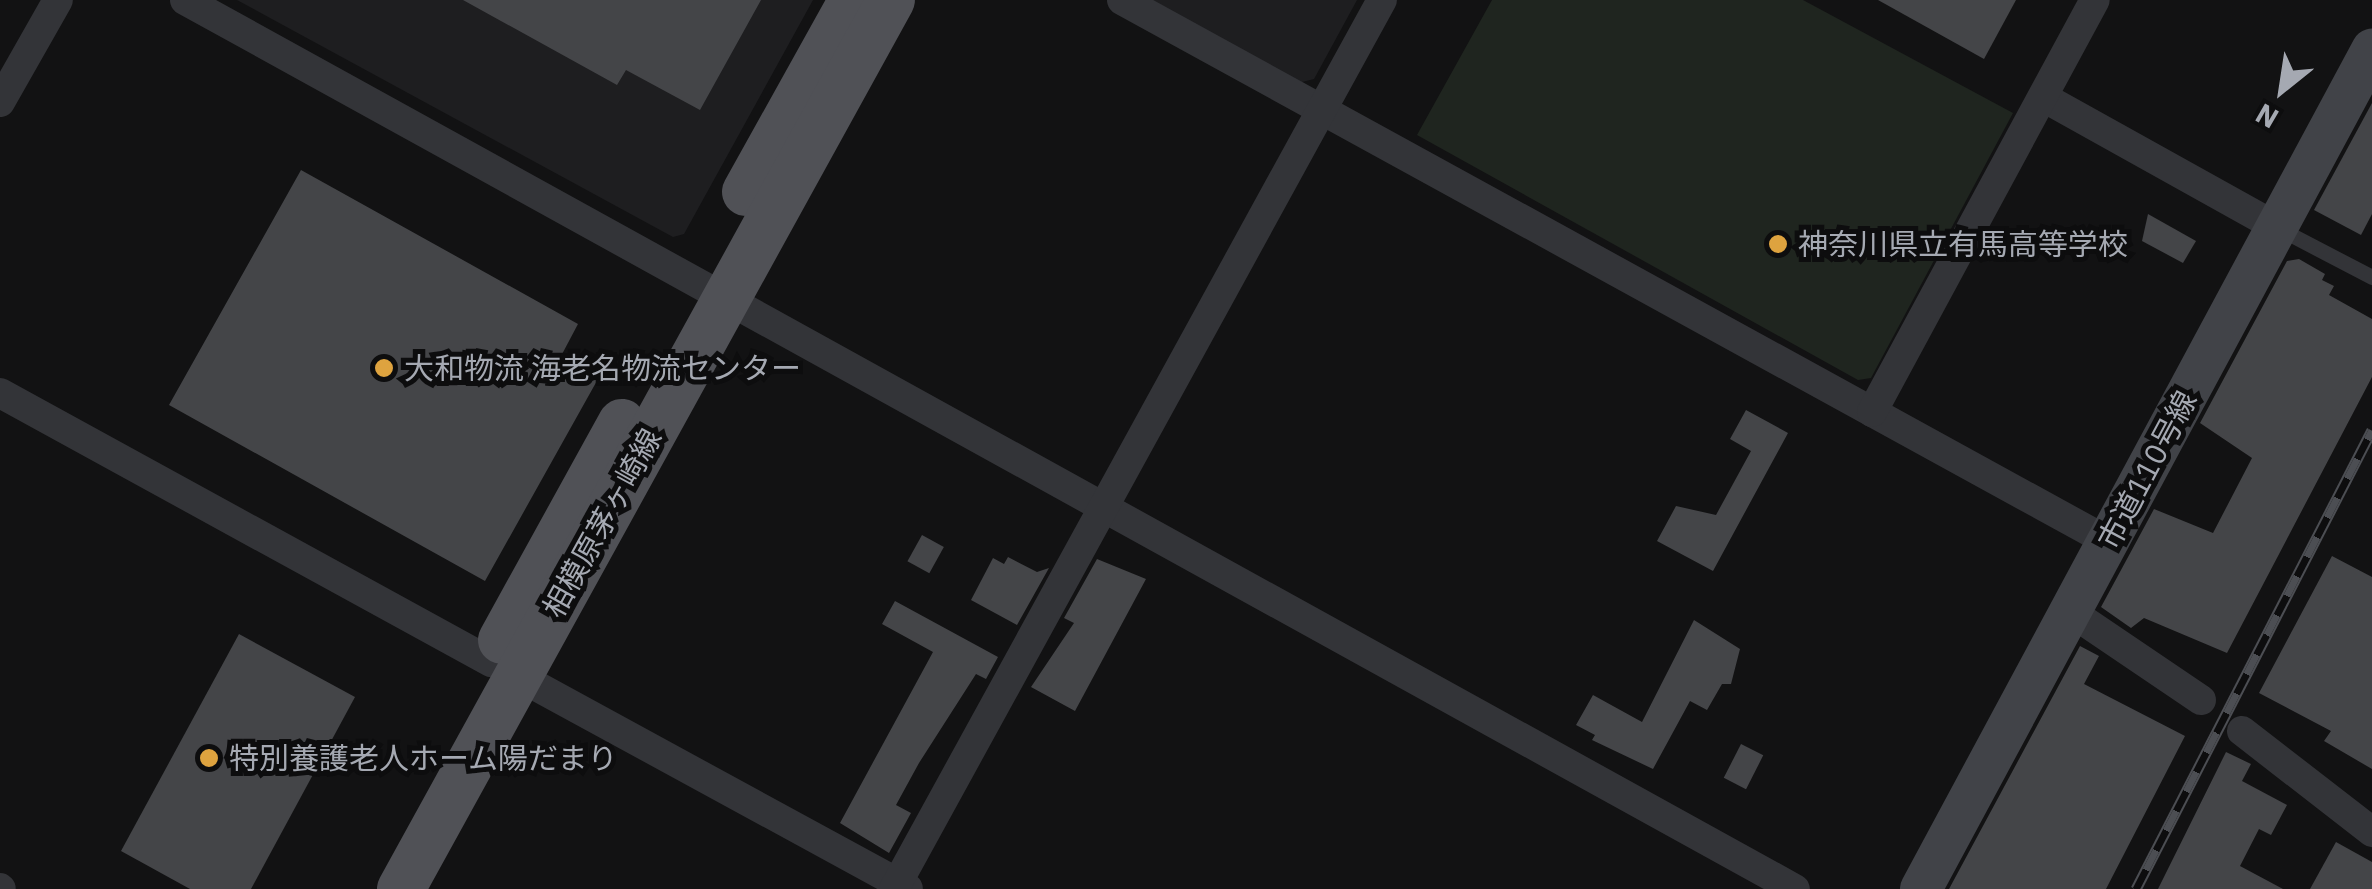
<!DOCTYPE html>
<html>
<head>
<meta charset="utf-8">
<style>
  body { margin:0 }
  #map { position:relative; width:2372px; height:889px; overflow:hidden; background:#121213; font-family:"IBM Plex Sans","Noto Sans JP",sans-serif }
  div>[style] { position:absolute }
  .built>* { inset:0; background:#1e1e20 }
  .green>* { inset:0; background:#1f251f }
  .building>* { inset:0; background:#444548; transform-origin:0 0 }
  .lane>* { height:15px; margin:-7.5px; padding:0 7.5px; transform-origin:7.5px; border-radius:7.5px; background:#333438 }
  .street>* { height:30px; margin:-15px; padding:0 15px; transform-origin:15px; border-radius:15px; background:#333438 }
  .secondary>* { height:42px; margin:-21px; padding:0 21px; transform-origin:21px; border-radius:21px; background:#414348 }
  .primary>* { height:48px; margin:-24px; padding:0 24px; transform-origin:24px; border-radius:24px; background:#505156 }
  .rail>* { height:11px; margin-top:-5.5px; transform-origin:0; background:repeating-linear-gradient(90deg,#0d0d0e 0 22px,#4c4e53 0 44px); box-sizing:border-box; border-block:2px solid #4c4e53 }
  .dots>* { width:28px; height:28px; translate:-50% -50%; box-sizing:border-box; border:5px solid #0d0d0e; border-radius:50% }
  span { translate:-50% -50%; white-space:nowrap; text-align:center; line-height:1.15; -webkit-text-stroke:10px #0d0d0e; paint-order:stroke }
  .poi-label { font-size:30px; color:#a5a9b2 }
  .left { translate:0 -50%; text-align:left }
  .street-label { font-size:30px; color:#a5a9b2 }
  .north { position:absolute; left:2232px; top:40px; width:100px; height:100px; -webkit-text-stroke:8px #0d0d0e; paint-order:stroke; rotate:210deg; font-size:28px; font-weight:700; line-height:40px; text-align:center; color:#a5a9b2 }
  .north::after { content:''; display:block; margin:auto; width:35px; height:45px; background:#a5a9b2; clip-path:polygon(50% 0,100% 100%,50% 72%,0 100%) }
</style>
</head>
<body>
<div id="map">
  <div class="built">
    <i style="clip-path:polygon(237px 0,813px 0,684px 234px,673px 237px)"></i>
    <i style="clip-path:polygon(1146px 0,1357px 0,1314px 79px,1298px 83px)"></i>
  </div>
  <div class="green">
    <i style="clip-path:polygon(1492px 0,1803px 0,2013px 113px,1871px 378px,1858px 380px,1417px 135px)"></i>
  </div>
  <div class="building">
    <i style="clip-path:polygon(463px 0,761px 0,700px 110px,626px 70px,617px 85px)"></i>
    <i style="clip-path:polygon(1878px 0,2016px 0,1984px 59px)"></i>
    <i style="clip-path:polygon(2372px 103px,2372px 214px,2361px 235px,2314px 210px)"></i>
    <i style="clip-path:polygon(301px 170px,578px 324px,560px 358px,598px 379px,485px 581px,169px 405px)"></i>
    <i style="clip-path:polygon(2148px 214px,2196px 241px,2183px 263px,2142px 241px)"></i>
    <i style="clip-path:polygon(2299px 259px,2325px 274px,2322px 280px,2334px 286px,2329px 295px,2372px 319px,2372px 377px,2227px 653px,2144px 618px,2131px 628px,2101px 607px,2154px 509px,2213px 533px,2252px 458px,2200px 423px,2287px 261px)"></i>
    <i style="clip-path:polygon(1746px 410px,1788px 433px,1713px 571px,1657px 541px,1676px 506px,1716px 515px,1751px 451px,1730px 439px)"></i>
    <i style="left:922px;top:535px;width:25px;height:30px;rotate:29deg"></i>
    <i style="clip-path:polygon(2332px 556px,2372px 577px,2372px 769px,2324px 741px,2331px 731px,2259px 693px)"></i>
    <i style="clip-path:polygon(1008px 557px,1037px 572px,1049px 568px,1017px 625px,971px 600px,993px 558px,1004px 564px)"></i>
    <i style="clip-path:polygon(1097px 559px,1146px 579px,1075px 711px,1031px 687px,1074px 623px,1064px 618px)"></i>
    <i style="clip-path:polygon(895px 601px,998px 657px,986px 679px,976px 674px,919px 763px,896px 805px,911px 813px,889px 853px,840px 823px,933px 652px,882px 624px)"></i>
    <i style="clip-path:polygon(1694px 620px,1740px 649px,1731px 684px,1722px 684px,1707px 710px,1690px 701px,1653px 769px,1592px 740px,1595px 735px,1576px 725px,1593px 695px,1642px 722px)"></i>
    <i style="clip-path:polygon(239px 634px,355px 697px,251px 889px,190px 889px,121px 851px)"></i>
    <i style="clip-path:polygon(2080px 646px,2099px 656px,2084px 684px,2185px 736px,2106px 889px,1949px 889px)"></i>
    <i style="left:1741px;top:744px;width:25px;height:38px;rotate:27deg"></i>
    <i style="clip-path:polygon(2226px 752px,2251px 764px,2242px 781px,2287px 805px,2271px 835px,2259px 829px,2240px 866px,2283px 889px,2158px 889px)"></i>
    <i style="clip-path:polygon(2336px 842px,2372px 862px,2372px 889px,2310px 889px)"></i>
  </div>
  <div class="lane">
    <i style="left:2280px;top:229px;width:104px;rotate:27.6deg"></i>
  </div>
  <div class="street">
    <i style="left:185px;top:0;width:1839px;rotate:28.91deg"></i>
    <i style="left:1122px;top:0;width:1126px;rotate:28.77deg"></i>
    <i style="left:2043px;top:97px;width:268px;rotate:29.1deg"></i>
    <i style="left:0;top:102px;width:117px;rotate:-60.4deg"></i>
    <i style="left:0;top:393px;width:560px;rotate:28.72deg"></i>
    <i style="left:1872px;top:412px;width:468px;rotate:-61.6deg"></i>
    <i style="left:2071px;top:612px;width:157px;rotate:34.1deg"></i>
    <i style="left:518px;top:676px;width:444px;rotate:28.6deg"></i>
    <i style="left:2242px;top:731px;width:165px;rotate:37.8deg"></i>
    <i style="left:0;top:888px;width:1px;rotate:45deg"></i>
    <i style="left:894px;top:889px;width:1014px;rotate:-61.24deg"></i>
  </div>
  <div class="secondary">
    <i style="left:1921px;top:889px;width:953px;rotate:-61.74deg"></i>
  </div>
  <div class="primary">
    <i style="left:746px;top:192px;width:220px;rotate:-60.9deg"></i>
    <i style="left:502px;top:640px;width:248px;rotate:-61.1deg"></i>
    <i style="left:401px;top:889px;width:1015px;rotate:-61.14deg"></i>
  </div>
  <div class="rail">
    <i style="left:2136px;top:889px;width:516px;rotate:-62.79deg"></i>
  </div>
  <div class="dots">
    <i style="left:1778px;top:244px;background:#dea33f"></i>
    <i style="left:384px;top:368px;background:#dea33f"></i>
    <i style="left:209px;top:758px;background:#dea33f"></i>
  </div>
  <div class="poi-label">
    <span class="left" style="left:1798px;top:244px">神奈川県立有馬高等学校</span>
    <span class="left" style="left:404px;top:368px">大和物流 海老名物流センター</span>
    <span class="left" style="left:229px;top:758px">特別養護老人ホーム陽だまり</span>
  </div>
  <div class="street-label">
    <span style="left:2147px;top:470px;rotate:-62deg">市道110号線</span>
    <span style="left:602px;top:523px;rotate:-61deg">相模原茅ヶ崎線</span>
  </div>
  <div class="north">N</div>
</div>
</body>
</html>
